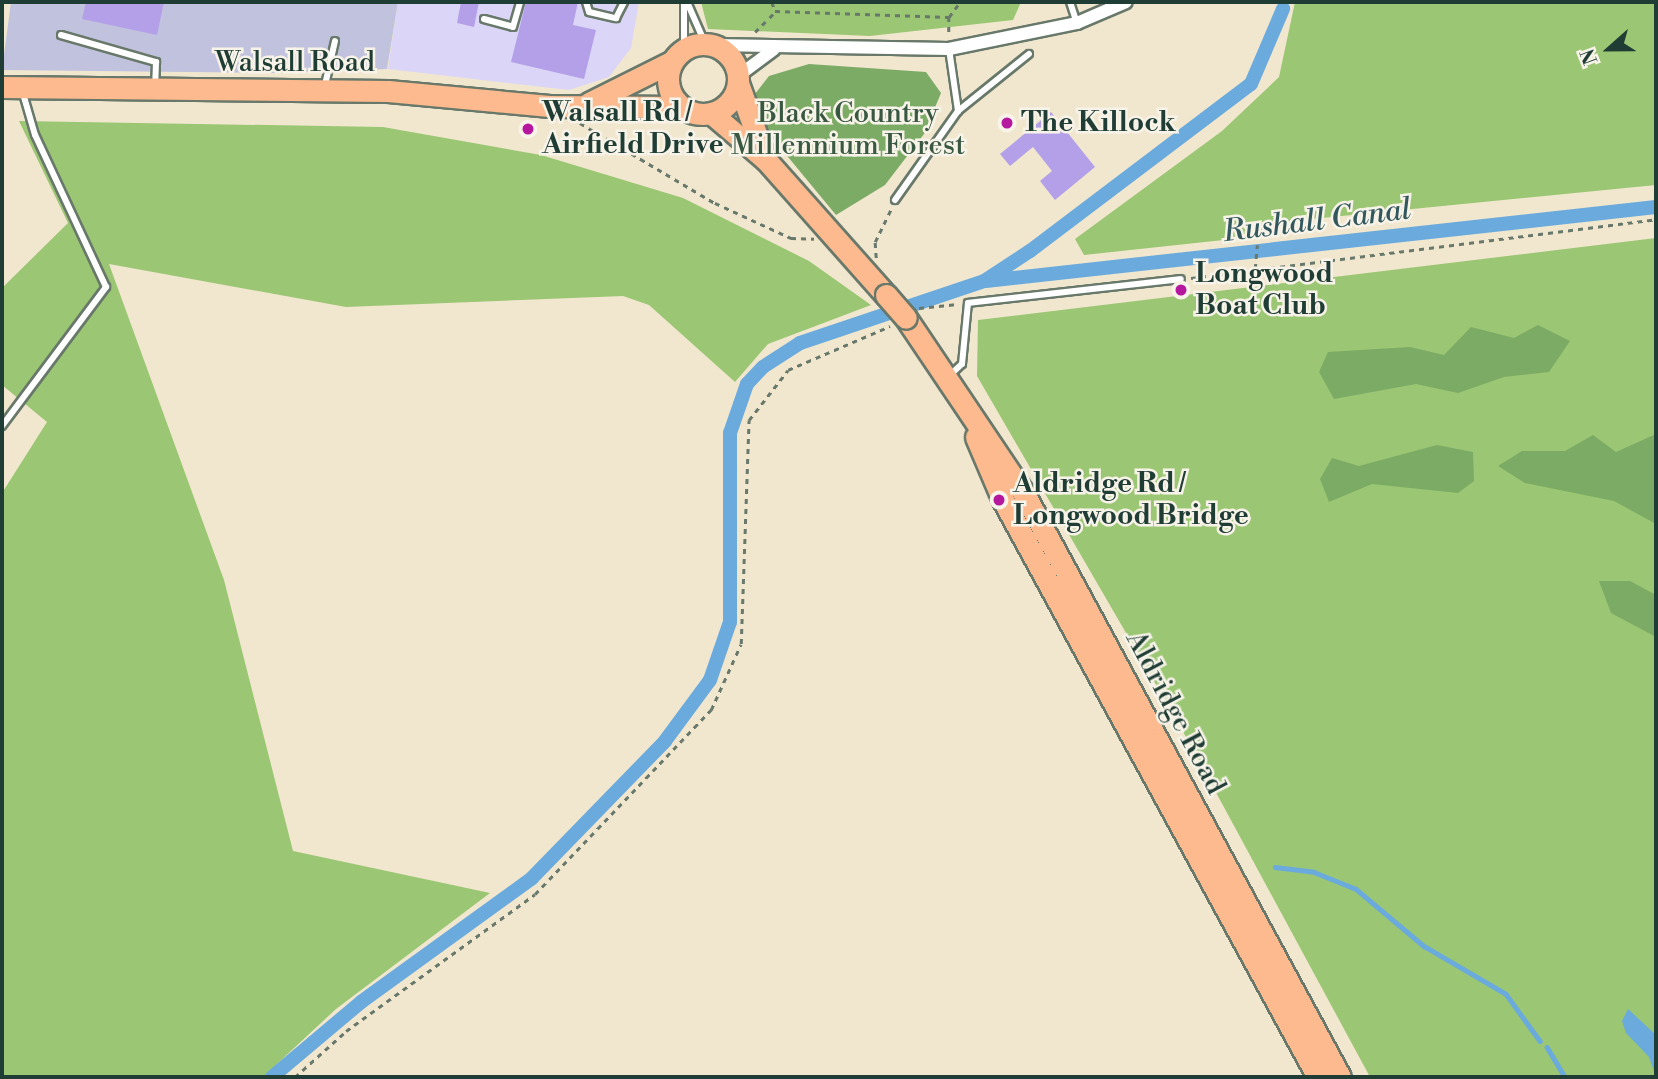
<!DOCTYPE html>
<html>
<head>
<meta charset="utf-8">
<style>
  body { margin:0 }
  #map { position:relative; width:1658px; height:1079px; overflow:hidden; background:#f1e7cf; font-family:"Libre Bodoni",serif }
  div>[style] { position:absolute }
  .built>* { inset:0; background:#dbd6f7 }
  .industrial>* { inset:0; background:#c1c2dd }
  .green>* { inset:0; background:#9bc673 }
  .forest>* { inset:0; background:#7cab65 }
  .water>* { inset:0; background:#6aaadd }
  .stream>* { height:4.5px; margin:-2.25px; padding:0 2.25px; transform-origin:2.25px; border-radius:2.25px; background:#6aaadd }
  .canal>* { height:14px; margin:-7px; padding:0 7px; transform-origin:7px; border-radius:7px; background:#6aaadd }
  .building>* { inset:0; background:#b3a0e8 }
  .path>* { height:2.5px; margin-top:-1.25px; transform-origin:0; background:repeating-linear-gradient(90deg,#68786a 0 5px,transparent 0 10px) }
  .roads { filter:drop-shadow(2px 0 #68786a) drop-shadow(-2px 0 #68786a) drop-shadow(0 2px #68786a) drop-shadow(0 -2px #68786a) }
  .service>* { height:6px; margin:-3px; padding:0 3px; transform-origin:3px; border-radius:3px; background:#fff }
  .minor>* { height:12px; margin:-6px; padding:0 6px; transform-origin:6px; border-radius:6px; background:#fff }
  .primary>* { height:21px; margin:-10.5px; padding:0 10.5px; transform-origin:10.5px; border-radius:10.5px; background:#fcba8e }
  .primary>.ring { margin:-10.5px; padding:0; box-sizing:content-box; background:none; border:21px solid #fcba8e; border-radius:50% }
  .bridges { filter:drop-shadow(2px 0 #68786a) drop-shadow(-2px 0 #68786a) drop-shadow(0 2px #68786a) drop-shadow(0 -2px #68786a) }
  .primary-bridge>* { height:21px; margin:-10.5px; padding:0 10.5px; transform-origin:10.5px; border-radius:10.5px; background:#fcba8e }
  .dots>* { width:19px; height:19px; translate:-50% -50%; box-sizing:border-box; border:4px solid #f7f3e8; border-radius:50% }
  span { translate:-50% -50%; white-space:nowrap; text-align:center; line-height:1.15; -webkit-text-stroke:5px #f7f3e8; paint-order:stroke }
  .street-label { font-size:28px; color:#1f3d34 }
  .poi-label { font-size:28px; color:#1f3d34; font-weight:700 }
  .left { translate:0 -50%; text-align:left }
  .park-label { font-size:28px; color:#385841 }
  .water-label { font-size:30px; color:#32585e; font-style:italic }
  .frame { position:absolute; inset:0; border:4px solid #1f3d34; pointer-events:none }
  .north { position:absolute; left:1574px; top:14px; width:70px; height:70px; -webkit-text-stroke:5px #f7f3e8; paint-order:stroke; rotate:249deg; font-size:19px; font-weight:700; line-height:28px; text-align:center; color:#1f3d34 }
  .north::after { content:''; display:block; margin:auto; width:24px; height:32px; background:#1f3d34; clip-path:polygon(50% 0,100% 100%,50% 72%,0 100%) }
</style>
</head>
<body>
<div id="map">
  <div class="built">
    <i style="clip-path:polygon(398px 2px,639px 2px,631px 48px,609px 77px,569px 90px,388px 69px)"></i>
  </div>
  <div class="industrial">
    <i style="clip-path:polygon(11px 2px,398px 2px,387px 69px,274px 73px,2px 70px)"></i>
  </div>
  <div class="green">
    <i style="clip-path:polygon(701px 2px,1021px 2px,1013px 20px,870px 36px,708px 29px)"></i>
    <i style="clip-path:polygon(1295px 2px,1656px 2px,1656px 185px,1281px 222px,1242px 238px,1084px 255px,1075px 239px,1222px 131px,1279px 77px)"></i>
    <i style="clip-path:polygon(19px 121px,383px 127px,541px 155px,683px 198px,809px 261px,871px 305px,768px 344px,735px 382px,649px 305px,623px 296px,346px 307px,109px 264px,224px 580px,293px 851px,490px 893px,336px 1009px,263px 1077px,2px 1077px,2px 493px,47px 422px,2px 385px,2px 288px,68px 223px)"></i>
    <i style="clip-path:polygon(1656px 238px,1656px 1077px,1370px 1077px,1180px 726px,977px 376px,978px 320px)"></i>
  </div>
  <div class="forest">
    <i style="clip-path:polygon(809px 64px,926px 72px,941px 93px,924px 134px,885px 185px,836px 215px,760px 123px,751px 99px,769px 76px)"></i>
    <i style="clip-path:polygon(1538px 325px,1570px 341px,1549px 372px,1504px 377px,1458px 393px,1416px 384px,1334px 399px,1319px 372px,1328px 352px,1410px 347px,1444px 355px,1471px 327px,1514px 338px)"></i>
    <i style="clip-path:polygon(1656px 434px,1656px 524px,1614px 501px,1525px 483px,1498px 466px,1522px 451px,1565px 451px,1593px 435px,1616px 452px)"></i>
    <i style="clip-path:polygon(1437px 445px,1473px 452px,1474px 481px,1458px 493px,1372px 484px,1329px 502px,1320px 479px,1332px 458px,1359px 466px)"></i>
    <i style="clip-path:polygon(1599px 581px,1630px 581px,1656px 595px,1656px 637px,1611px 613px)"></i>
  </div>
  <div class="water">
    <i style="clip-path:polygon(1628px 1009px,1656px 1035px,1656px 1077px,1649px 1057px,1626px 1033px,1622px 1021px)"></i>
  </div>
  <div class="stream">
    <i style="left:1275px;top:867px;width:39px;rotate:7deg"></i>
    <i style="left:1314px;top:872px;width:45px;rotate:22deg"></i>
    <i style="left:1356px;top:889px;width:89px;rotate:40deg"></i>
    <i style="left:1424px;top:946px;width:95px;rotate:30.3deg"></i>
    <i style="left:1506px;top:994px;width:58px;rotate:54.1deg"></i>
    <i style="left:1547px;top:1047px;width:35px;rotate:59deg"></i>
  </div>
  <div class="canal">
    <i style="left:986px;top:281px;width:674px;rotate:-6.3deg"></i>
    <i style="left:272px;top:1077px;width:116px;rotate:-40.1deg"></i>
    <i style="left:361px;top:1002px;width:211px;rotate:-35.9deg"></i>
    <i style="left:532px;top:878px;width:191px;rotate:-45.8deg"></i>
    <i style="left:665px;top:741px;width:76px;rotate:-53.6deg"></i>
    <i style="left:710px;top:680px;width:61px;rotate:-71deg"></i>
    <i style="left:730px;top:622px;width:189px;rotate:-90deg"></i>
    <i style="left:730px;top:433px;width:52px;rotate:-70.9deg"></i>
    <i style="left:747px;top:384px;width:23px;rotate:-47deg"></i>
    <i style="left:763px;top:367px;width:44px;rotate:-33deg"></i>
    <i style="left:800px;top:343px;width:194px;rotate:-18.6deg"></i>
    <i style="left:984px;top:281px;width:55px;rotate:-33.1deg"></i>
    <i style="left:1030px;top:251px;width:277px;rotate:-37.1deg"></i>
    <i style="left:1251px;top:84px;width:82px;rotate:-66.9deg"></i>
  </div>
  <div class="building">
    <i style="clip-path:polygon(86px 2px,164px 2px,157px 35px,82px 19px)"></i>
    <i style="clip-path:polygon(461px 2px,479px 2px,474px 27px,457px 23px)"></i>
    <i style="clip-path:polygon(526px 2px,578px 2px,573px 25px,596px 30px,584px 79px,511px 62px)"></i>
    <i style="clip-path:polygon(1051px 112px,1095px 167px,1055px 200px,1040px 181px,1052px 171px,1033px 147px,1010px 166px,1000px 154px)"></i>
  </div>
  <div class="path">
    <i style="left:772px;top:2px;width:9px;rotate:72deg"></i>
    <i style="left:775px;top:11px;width:174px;rotate:2deg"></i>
    <i style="left:949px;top:17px;width:19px;rotate:-54deg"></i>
    <i style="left:949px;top:17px;width:18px;rotate:90deg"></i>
    <i style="left:755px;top:32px;width:28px;rotate:-45deg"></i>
    <i style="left:580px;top:123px;width:157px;rotate:30.7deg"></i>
    <i style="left:715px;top:203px;width:84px;rotate:24.7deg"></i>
    <i style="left:791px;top:238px;width:23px;rotate:2deg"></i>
    <i style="left:876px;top:258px;width:16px;rotate:-94deg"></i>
    <i style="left:875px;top:242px;width:37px;rotate:-64deg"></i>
    <i style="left:1255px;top:269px;width:24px;rotate:-85deg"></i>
    <i style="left:1191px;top:278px;width:469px;rotate:-7.2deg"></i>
    <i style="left:919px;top:308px;width:39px;rotate:-6deg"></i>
    <i style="left:295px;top:1077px;width:69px;rotate:-42deg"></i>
    <i style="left:346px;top:1031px;width:233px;rotate:-35.9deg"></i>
    <i style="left:535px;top:894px;width:255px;rotate:-46.3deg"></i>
    <i style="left:711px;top:710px;width:72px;rotate:-65.6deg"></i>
    <i style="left:741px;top:644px;width:224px;rotate:-88deg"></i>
    <i style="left:749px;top:420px;width:63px;rotate:-52deg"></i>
    <i style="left:788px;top:370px;width:111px;rotate:-23.3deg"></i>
  </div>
  <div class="roads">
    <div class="service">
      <i style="left:586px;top:2px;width:10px;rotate:73deg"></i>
      <i style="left:589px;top:12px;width:28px;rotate:13deg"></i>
      <i style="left:616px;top:18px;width:18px;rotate:-63deg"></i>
      <i style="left:687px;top:2px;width:45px;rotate:66.3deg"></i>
      <i style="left:1070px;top:2px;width:22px;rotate:72deg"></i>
      <i style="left:484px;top:19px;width:30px;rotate:15deg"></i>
      <i style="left:513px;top:27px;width:26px;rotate:-74deg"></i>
      <i style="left:61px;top:35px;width:99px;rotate:15.9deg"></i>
      <i style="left:156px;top:62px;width:24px;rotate:92deg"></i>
      <i style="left:684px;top:49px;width:47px;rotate:-90deg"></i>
      <i style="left:949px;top:49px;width:63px;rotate:81.7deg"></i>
      <i style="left:325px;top:85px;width:45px;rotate:-77.2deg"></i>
      <i style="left:895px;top:200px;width:109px;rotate:-54.7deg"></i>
      <i style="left:958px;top:111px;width:91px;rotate:-38.8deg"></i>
      <i style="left:950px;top:375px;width:16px;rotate:-43deg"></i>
      <i style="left:962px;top:364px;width:61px;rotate:-84.4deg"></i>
      <i style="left:968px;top:303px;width:214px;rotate:-6.4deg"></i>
      <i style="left:2px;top:426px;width:174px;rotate:-53.2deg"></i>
      <i style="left:106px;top:287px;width:168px;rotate:-115deg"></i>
      <i style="left:35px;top:135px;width:47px;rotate:-106.1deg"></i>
    </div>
    <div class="minor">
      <i style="left:714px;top:45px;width:235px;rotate:1deg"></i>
      <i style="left:949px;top:49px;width:131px;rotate:-11.5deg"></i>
      <i style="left:1077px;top:23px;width:53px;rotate:-23.2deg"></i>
      <i style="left:738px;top:76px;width:44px;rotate:-36.6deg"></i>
    </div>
    <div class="primary">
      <i class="ring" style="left:668px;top:44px;width:49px;height:49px"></i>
      <i style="left:738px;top:83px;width:74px;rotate:70.3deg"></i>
      <i style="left:2px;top:87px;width:386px;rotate:0.6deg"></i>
      <i style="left:388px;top:91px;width:162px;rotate:5.3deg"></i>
      <i style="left:549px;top:106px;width:133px;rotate:0.4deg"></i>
      <i style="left:589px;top:103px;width:92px;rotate:-26.6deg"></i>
      <i style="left:711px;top:113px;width:72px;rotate:40.5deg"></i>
      <i style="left:766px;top:160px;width:181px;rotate:48.4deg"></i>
      <i style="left:906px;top:318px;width:210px;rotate:56.1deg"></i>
      <i style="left:1023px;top:492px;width:665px;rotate:61.55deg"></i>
      <i style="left:976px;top:437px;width:66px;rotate:66.9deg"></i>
      <i style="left:1002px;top:498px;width:660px;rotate:61.38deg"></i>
    </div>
  </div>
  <div class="bridges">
    <div class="primary-bridge">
      <i style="left:886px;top:295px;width:30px;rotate:49deg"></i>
    </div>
  </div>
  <div class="dots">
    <i style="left:1007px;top:123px;background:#b5179e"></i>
    <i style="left:528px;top:129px;background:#b5179e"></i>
    <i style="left:1181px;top:290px;background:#b5179e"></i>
    <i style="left:999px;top:500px;background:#b5179e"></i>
  </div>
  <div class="street-label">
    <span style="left:295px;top:63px">Walsall Road</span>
    <span style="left:1175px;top:713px;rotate:62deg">Aldridge Road</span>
  </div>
  <div class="poi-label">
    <span class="left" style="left:542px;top:129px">Walsall Rd /<br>Airfield Drive</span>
    <span class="left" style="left:1021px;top:123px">The Killock</span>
    <span class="left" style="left:1195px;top:290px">Longwood<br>Boat Club</span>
    <span class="left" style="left:1013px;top:500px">Aldridge Rd /<br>Longwood Bridge</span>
  </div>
  <div class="park-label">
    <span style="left:848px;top:130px">Black Country<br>Millennium Forest</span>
  </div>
  <div class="water-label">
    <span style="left:1317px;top:221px;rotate:-7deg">Rushall Canal</span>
  </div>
  <div class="frame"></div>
  <div class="north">N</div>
</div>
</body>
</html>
